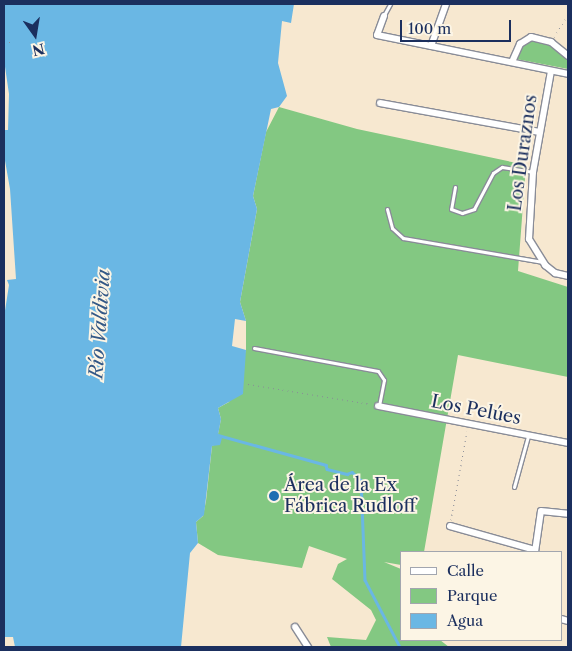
<!DOCTYPE html>
<html>
<head>
<meta charset="utf-8">
<style>
  body { margin:0 }
  #map { position:relative; width:572px; height:651px; overflow:hidden; background:#f7e8d0; font-family:"Libre Caslon Text",serif }
  div>[style] { position:absolute }
  .green>* { inset:0; background:#83c882 }
  .water>* { inset:0; background:#6ab7e4 }
  .stream>* { height:2.5px; margin:-1.25px; padding:0 1.25px; transform-origin:1.25px; border-radius:1.25px; background:#6ab7e4 }
  .path>* { height:1px; margin-top:-0.5px; transform-origin:0; background:repeating-linear-gradient(90deg,#898c97 0 1px,transparent 0 5px) }
  .roads { filter:drop-shadow(1px 0 #898c97) drop-shadow(-1px 0 #898c97) drop-shadow(0 1px #898c97) drop-shadow(0 -1px #898c97) }
  .lane>* { height:3px; margin:-1.5px; padding:0 1.5px; transform-origin:1.5px; border-radius:1.5px; background:#fff }
  .street>* { height:6px; margin:-3px; padding:0 3px; transform-origin:3px; border-radius:3px; background:#fff }
  .dots>* { width:14px; height:14px; translate:-50% -50%; box-sizing:border-box; border:2px solid #fcf5e5; border-radius:50% }
  span { translate:-50% -50%; white-space:nowrap; text-align:center; line-height:1.15; -webkit-text-stroke:4px #fcf5e5; paint-order:stroke }
  .street-label { font-size:18px; color:#1b2f5e }
  .poi-label { font-size:18px; color:#1b2f5e }
  .left { translate:0 -50%; text-align:left }
  .water-label { font-size:19px; color:#335886; font-style:italic }
  .frame { position:absolute; inset:0; border:5px solid #1b2f5e; pointer-events:none }
  .legend { position:absolute; left:400px; top:551px; width:162px; height:90px; box-sizing:border-box; background:#fcf5e5; border:1px solid #a2a6af; margin:0; padding:6px 9px; list-style:none; font-size:15px; color:#1b2f5e }
  .legend li { display:flex; align-items:center; gap:10px; height:25px }
  .legend b { width:25px; border:1px solid #a2a6af }
  .north { position:absolute; left:10px; top:10px; width:50px; height:50px; -webkit-text-stroke:4px #fcf5e5; paint-order:stroke; rotate:167deg; font-size:14px; font-weight:700; line-height:20px; text-align:center; color:#1b2f5e }
  .north::after { content:''; display:block; margin:auto; width:18px; height:22px; background:#1b2f5e; clip-path:polygon(50% 0,100% 100%,50% 72%,0 100%) }
  .scale { position:absolute; left:400px; top:20px; width:111px; height:22px; box-sizing:border-box; border:2px solid #1b2f5e; border-top:0; padding-left:6px; font-size:15px; line-height:18px; white-space:nowrap; color:#1b2f5e; -webkit-text-stroke:4px #fcf5e5; paint-order:stroke }
</style>
</head>
<body>
<div id="map">
  <div class="green">
    <i style="clip-path:polygon(532px 39px,544px 40px,568px 60px,568px 69px,516px 59px,523px 45px)"></i>
    <i style="clip-path:polygon(279px 107px,357px 129px,526px 165px,518px 271px,568px 287px,568px 377px,458px 355px,424px 552px,401px 552px,401px 565px,384px 562px,401px 569px,401px 640px,440px 640px,449px 647px,331px 647px,327px 637px,366px 640px,376px 620px,371px 610px,332px 579px,338px 564px,347px 559px,309px 546px,302px 568px,218px 555px,198px 543px,196px 522px,203px 516px,206px 501px,212px 446px,216px 444px,221px 419px,218px 408px,229px 402px,246px 350px,246px 321px,240px 302px,257px 209px,253px 196px,266px 132px)"></i>
  </div>
  <div class="water">
    <i style="clip-path:polygon(4px 4px,294px 4px,291px 23px,282px 21px,278px 63px,287px 96px,279px 107px,271px 109px,253px 196px,257px 209px,240px 302px,246px 321px,235px 319px,232px 346px,246px 350px,243px 394px,218px 408px,221px 419px,218px 435px,222px 438px,220px 445px,212px 446px,204px 515px,196px 522px,198px 543px,190px 553px,181px 647px,15px 647px,13px 637px,4px 637px,4px 317px,9px 285px,7px 280px,16px 279px,10px 189px,4px 155px,4px 130px,8px 130px,9px 94px,4px 60px)"></i>
  </div>
  <div class="stream">
    <i style="left:218px;top:435px;width:112px;rotate:15.5deg"></i>
    <i style="left:326px;top:465px;width:4px;rotate:76deg"></i>
    <i style="left:327px;top:469px;width:21px;rotate:14deg"></i>
    <i style="left:347px;top:474px;width:5px;rotate:-22deg"></i>
    <i style="left:352px;top:472px;width:12px;rotate:42deg"></i>
    <i style="left:361px;top:480px;width:100px;rotate:87.7deg"></i>
    <i style="left:365px;top:580px;width:76px;rotate:62.4deg"></i>
  </div>
  <div class="path">
    <i style="left:4px;top:21px;width:2px"></i>
    <i style="left:554px;top:37px;width:26px;rotate:-58deg"></i>
    <i style="left:4px;top:42px;width:9px"></i>
    <i style="left:248px;top:384px;width:124px;rotate:9.3deg"></i>
    <i style="left:451px;top:520px;width:90px;rotate:-79.8deg"></i>
    <i style="left:4px;top:605px;width:3px"></i>
  </div>
  <div class="roads">
    <div class="lane">
      <i style="left:384px;top:15px;width:13px;rotate:-61deg"></i>
      <i style="left:455px;top:187px;width:22px;rotate:100deg"></i>
      <i style="left:451px;top:209px;width:12px;rotate:20deg"></i>
      <i style="left:462px;top:213px;width:13px;rotate:-18deg"></i>
      <i style="left:474px;top:209px;width:41px;rotate:-62.2deg"></i>
      <i style="left:493px;top:173px;width:11px;rotate:-34deg"></i>
      <i style="left:502px;top:167px;width:30px;rotate:9deg"></i>
      <i style="left:387px;top:209px;width:20px;rotate:75deg"></i>
      <i style="left:392px;top:228px;width:15px;rotate:42deg"></i>
      <i style="left:403px;top:238px;width:142px;rotate:9.7deg"></i>
      <i style="left:254px;top:348px;width:126px;rotate:10.5deg"></i>
      <i style="left:378px;top:371px;width:11px;rotate:56deg"></i>
      <i style="left:384px;top:380px;width:25px;rotate:101deg"></i>
      <i style="left:514px;top:487px;width:53px;rotate:-74.6deg"></i>
    </div>
    <div class="street">
      <i style="left:384px;top:16px;width:20px;rotate:110deg"></i>
      <i style="left:377px;top:35px;width:195px;rotate:11.5deg"></i>
      <i style="left:431px;top:46px;width:45px;rotate:-70.3deg"></i>
      <i style="left:512px;top:62px;width:20px;rotate:-66deg"></i>
      <i style="left:520px;top:44px;width:13px;rotate:-32deg"></i>
      <i style="left:531px;top:37px;width:21px;rotate:14deg"></i>
      <i style="left:551px;top:42px;width:22px;rotate:39deg"></i>
      <i style="left:551px;top:71px;width:103px;rotate:100.1deg"></i>
      <i style="left:533px;top:172px;width:67px;rotate:93.4deg"></i>
      <i style="left:529px;top:239px;width:31px;rotate:58deg"></i>
      <i style="left:545px;top:265px;width:13px;rotate:39deg"></i>
      <i style="left:555px;top:273px;width:13px;rotate:13deg"></i>
      <i style="left:380px;top:103px;width:162px;rotate:10.3deg"></i>
      <i style="left:378px;top:406px;width:194px;rotate:11deg"></i>
      <i style="left:450px;top:526px;width:88px;rotate:15.8deg"></i>
      <i style="left:535px;top:552px;width:41px;rotate:-81.7deg"></i>
      <i style="left:541px;top:511px;width:27px;rotate:6deg"></i>
      <i style="left:561px;top:619px;width:7px;rotate:16deg"></i>
      <i style="left:295px;top:627px;width:24px;rotate:57deg"></i>
    </div>
  </div>
  <div class="dots">
    <i style="left:274px;top:496px;background:#1f6fb2"></i>
  </div>
  <div class="street-label">
    <span style="left:523px;top:153px;rotate:-82deg">Los Duraznos</span>
    <span style="left:476px;top:410px;rotate:11deg">Los Pelúes</span>
  </div>
  <div class="poi-label">
    <span class="left" style="left:284px;top:496px">Área de la Ex<br>Fábrica Rudloff</span>
  </div>
  <div class="water-label">
    <span style="left:100px;top:324px;rotate:-86deg">Río Valdivia</span>
  </div>
  <div class="frame"></div>
  <ul class="legend">
  <li><b style="height:6px;background:#fff"></b>Calle</li>
  <li><b style="height:14px;background:#83c882"></b>Parque</li>
  <li><b style="height:14px;background:#6ab7e4"></b>Agua</li>
  </ul>
  <div class="north">N</div>
  <div class="scale">100 m</div>
</div>
</body>
</html>
